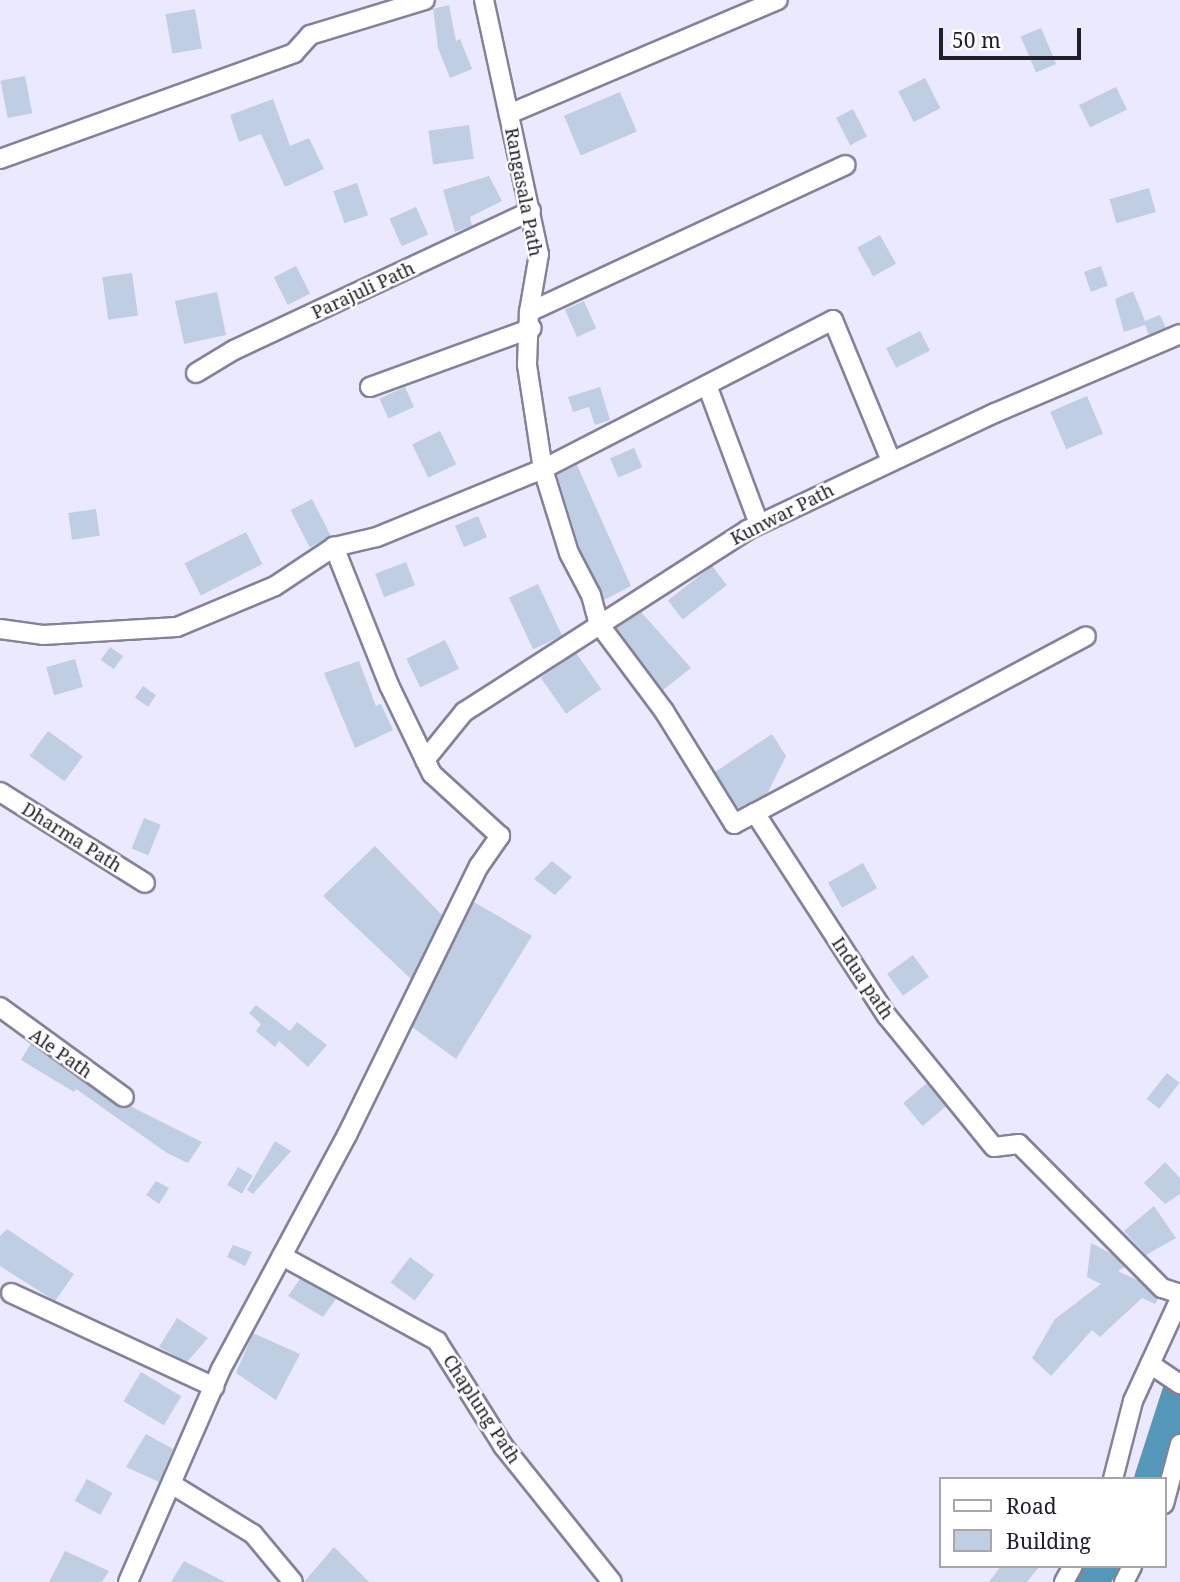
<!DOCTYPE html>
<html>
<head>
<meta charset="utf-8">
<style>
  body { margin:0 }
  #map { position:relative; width:1180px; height:1582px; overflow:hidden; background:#eae9fe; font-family:"Noto Serif",serif }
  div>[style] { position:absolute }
  .river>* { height:33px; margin:-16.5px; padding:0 16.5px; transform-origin:16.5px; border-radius:16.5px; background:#5597b9 }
  .building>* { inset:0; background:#c0cee4; transform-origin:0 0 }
  .roads { filter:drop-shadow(2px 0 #83829a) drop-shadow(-2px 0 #83829a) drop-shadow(0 2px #83829a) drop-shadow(0 -2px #83829a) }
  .street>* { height:18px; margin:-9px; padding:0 9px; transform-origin:9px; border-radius:9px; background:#fff }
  span { translate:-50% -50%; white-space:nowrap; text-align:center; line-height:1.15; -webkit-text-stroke:5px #fff; paint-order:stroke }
  .street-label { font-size:18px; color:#21202a }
  .legend { position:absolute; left:939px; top:1477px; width:228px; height:91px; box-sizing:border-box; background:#fff; border:2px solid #a6a6aa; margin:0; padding:9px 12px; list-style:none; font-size:21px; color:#21202a }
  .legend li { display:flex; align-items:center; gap:14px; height:35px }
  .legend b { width:35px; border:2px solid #a6a6aa }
  .scale { position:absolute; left:939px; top:28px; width:142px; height:32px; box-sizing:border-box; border:4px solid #21202a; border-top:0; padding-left:9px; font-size:21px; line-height:24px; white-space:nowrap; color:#21202a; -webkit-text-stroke:5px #fff; paint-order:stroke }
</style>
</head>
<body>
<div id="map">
  <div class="river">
    <i style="left:1150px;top:1479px;width:98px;rotate:-72.1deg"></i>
    <i style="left:1091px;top:1582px;width:19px;rotate:-58deg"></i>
  </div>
  <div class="building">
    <i style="clip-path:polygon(449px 5px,456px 41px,460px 39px,472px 69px,450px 78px,438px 48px,433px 9px)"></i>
    <i style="left:195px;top:9px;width:40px;height:30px;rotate:80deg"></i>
    <i style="left:1041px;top:28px;width:39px;height:22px;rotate:67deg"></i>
    <i style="left:25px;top:76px;width:38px;height:25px;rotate:79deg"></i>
    <i style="left:925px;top:78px;width:34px;height:30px;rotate:63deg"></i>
    <i style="left:1116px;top:87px;width:25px;height:41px;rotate:64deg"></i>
    <i style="left:620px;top:92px;width:43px;height:61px;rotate:67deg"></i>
    <i style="clip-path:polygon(273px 99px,290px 146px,309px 138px,324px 169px,285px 187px,261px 134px,239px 142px,230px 115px)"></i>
    <i style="left:853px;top:109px;width:31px;height:19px;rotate:63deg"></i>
    <i style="left:469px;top:125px;width:34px;height:41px;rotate:82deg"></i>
    <i style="clip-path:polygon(489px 176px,502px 201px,470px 217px,472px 226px,455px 232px,443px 190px)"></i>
    <i style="left:357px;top:183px;width:34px;height:25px;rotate:71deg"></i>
    <i style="left:1149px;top:188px;width:25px;height:41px;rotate:74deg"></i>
    <i style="left:416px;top:207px;width:30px;height:29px;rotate:66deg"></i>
    <i style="left:880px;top:235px;width:33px;height:26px;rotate:61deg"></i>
    <i style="left:296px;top:266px;width:31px;height:25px;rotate:63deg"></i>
    <i style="left:1101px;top:266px;width:21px;height:18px;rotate:71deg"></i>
    <i style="left:132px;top:273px;width:43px;height:30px;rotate:82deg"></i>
    <i style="clip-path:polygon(1133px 291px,1145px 321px,1160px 315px,1166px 328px,1149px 335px,1145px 325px,1124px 332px,1115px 299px)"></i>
    <i style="left:217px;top:292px;width:44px;height:43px;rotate:78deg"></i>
    <i style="left:584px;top:301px;width:30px;height:21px;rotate:66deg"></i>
    <i style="left:920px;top:331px;width:22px;height:38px;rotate:63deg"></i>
    <i style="left:405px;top:387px;width:22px;height:28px;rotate:66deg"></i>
    <i style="clip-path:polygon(600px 387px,610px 420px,595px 425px,589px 407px,573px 412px,568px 397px)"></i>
    <i style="left:1087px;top:396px;width:41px;height:40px;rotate:67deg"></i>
    <i style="left:440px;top:431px;width:37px;height:31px;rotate:64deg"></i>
    <i style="left:634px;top:448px;width:21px;height:26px;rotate:67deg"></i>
    <i style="clip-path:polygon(577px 465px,631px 586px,604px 600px,580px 549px,557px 475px)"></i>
    <i style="left:312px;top:499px;width:42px;height:24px;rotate:63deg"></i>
    <i style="left:96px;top:509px;width:27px;height:28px;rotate:82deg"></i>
    <i style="left:478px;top:516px;width:23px;height:25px;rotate:67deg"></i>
    <i style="left:246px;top:532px;width:36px;height:69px;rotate:63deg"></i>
    <i style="left:406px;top:562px;width:25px;height:33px;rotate:69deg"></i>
    <i style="left:712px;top:566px;width:24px;height:56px;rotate:52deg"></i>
    <i style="left:538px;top:584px;width:57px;height:32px;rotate:65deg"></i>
    <i style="clip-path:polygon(641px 612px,691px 668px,663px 690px,616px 628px)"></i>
    <i style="left:445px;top:640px;width:32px;height:43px;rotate:64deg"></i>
    <i style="left:110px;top:647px;width:16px;height:16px;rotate:35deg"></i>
    <i style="left:576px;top:653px;width:44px;height:43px;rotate:55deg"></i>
    <i style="left:75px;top:659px;width:29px;height:30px;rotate:74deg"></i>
    <i style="clip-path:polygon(359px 661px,376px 706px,381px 704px,393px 730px,355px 748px,324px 673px)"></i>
    <i style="left:143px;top:686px;width:16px;height:14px;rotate:35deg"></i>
    <i style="left:48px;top:731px;width:43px;height:31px;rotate:36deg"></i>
    <i style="clip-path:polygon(772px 734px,786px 756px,767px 794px,738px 808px,715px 772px)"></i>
    <i style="left:144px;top:818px;width:18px;height:33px;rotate:22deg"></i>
    <i style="clip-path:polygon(375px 846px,442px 915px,411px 979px,323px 896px)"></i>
    <i style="clip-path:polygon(552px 861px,572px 877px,555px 895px,534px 879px)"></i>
    <i style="left:863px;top:863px;width:29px;height:40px;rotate:61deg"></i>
    <i style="clip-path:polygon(474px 902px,532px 936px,456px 1059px,412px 1027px)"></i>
    <i style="left:913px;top:955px;width:27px;height:32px;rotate:54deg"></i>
    <i style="clip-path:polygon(256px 1005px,290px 1031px,297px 1022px,327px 1045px,308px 1067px,279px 1041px,275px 1047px,256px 1031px,261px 1024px,249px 1013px)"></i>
    <i style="clip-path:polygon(31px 1043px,117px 1106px,130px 1106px,202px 1142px,188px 1163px,167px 1153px,76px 1089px,74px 1092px,21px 1060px)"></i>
    <i style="left:1167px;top:1073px;width:16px;height:33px;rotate:38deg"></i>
    <i style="left:927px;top:1083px;width:30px;height:31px;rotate:50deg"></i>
    <i style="clip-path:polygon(275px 1141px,291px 1151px,253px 1194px,247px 1190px)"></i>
    <i style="clip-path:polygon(1165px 1162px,1180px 1178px,1180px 1194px,1165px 1204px,1144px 1183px)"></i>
    <i style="left:238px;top:1167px;width:17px;height:21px;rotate:31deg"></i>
    <i style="clip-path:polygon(156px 1181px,169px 1188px,159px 1204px,146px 1195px)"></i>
    <i style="clip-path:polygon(1154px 1206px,1176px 1238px,1146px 1255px,1124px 1231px)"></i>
    <i style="clip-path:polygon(7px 1229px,74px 1274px,55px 1301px,0 1266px,0 1236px)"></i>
    <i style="clip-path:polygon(1091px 1243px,1112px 1254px,1125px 1267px,1118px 1271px,1139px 1281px,1158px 1299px,1155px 1304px,1142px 1298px,1100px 1337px,1092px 1330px,1051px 1376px,1032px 1358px,1055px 1319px,1101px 1284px,1087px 1277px)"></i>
    <i style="clip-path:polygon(233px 1245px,252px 1252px,245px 1266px,227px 1257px)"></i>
    <i style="left:410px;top:1257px;width:30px;height:32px;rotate:37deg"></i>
    <i style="clip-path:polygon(300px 1279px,336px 1299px,323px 1317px,288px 1296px)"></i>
    <i style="clip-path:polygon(177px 1318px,208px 1338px,187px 1362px,159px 1347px)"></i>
    <i style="clip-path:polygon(253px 1333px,300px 1354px,276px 1400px,236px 1373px)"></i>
    <i style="left:141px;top:1372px;width:47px;height:34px;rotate:31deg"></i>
    <i style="clip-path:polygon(146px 1434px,173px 1449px,159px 1482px,126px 1467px)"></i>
    <i style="left:87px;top:1479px;width:29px;height:25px;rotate:29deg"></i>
    <i style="clip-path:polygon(334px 1547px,369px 1582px,304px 1582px)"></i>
    <i style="clip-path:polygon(65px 1551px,109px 1571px,102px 1582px,49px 1582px)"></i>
    <i style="clip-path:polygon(184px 1561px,225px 1582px,171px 1582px)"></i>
    <i style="clip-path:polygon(1001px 1566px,1040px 1566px,1027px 1582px,989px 1582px)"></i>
  </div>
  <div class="roads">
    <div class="street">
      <i style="left:484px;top:0;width:260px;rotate:77.8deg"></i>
      <i style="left:539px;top:254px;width:59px;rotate:99.8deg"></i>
      <i style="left:529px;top:312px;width:53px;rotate:92.2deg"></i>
      <i style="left:527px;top:365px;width:105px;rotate:81.3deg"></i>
      <i style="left:543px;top:469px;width:88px;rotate:72.8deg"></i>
      <i style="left:569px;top:553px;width:47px;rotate:62.4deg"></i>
      <i style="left:591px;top:595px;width:30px;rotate:75deg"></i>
      <i style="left:599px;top:624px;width:109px;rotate:53.2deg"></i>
      <i style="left:664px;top:711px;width:133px;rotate:58.2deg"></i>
      <i style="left:734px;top:824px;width:24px;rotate:-28deg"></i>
      <i style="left:755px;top:813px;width:242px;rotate:57deg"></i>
      <i style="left:887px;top:1016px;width:169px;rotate:50.8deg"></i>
      <i style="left:994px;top:1147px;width:25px;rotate:-7deg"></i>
      <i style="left:1019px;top:1144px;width:203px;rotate:45.2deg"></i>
      <i style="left:1162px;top:1288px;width:19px;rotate:18deg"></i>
      <i style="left:509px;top:114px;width:292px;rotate:-23deg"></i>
      <i style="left:0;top:159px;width:313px;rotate:-19.8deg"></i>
      <i style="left:294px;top:53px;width:24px;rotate:-48deg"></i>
      <i style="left:310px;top:35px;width:120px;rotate:-16.9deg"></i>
      <i style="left:529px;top:312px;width:349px;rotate:-24.9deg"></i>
      <i style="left:196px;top:373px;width:44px;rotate:-31.2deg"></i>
      <i style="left:234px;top:350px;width:328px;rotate:-25.1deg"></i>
      <i style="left:707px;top:385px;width:148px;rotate:69.5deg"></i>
      <i style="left:370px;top:387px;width:172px;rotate:-20deg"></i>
      <i style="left:0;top:629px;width:43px;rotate:7.9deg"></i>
      <i style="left:43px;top:635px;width:134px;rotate:-3.4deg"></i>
      <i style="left:177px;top:627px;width:106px;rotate:-22.7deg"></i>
      <i style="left:275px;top:586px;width:71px;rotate:-33.5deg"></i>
      <i style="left:334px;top:547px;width:44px;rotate:-13.1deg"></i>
      <i style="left:377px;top:537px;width:179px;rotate:-22.3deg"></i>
      <i style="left:543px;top:469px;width:326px;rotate:-27.2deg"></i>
      <i style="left:833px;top:320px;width:152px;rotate:67.6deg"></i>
      <i style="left:425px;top:760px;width:62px;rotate:-50.9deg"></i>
      <i style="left:464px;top:712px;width:336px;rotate:-32.7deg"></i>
      <i style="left:747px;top:530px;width:274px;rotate:-25.3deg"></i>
      <i style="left:995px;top:413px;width:201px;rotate:-23.1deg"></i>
      <i style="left:0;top:792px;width:171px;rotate:32.1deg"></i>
      <i style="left:755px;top:813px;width:375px;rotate:-28.1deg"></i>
      <i style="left:0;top:1007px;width:153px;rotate:36deg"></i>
      <i style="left:282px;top:1256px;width:177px;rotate:28.7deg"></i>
      <i style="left:437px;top:1341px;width:124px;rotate:57.8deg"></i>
      <i style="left:503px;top:1446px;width:174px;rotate:51.3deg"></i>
      <i style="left:11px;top:1293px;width:224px;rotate:24.8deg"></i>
      <i style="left:1150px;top:1364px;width:36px;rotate:34deg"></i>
      <i style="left:1113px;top:1479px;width:81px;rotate:-75.6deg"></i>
      <i style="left:1133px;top:1401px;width:112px;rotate:-65.3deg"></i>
      <i style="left:173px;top:1485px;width:94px;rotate:31.5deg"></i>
      <i style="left:253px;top:1534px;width:62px;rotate:50.2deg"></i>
      <i style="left:1164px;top:1504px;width:62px;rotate:-75.1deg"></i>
      <i style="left:128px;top:1582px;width:232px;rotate:-66.4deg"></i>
      <i style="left:221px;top:1369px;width:266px;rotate:-61.7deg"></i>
      <i style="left:347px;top:1135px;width:300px;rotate:-63.9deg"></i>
      <i style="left:479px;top:866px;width:37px;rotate:-55deg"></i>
      <i style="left:500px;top:836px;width:92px;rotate:-137.6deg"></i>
      <i style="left:432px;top:774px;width:99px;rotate:-115.8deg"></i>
      <i style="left:389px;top:685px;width:149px;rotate:-111.7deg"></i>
      <i style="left:1064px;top:1582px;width:18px;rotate:-61deg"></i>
      <i style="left:1124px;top:1582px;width:18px;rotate:-63deg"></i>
    </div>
  </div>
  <div class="street-label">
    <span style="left:524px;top:192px;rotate:79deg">Rangasala Path</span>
    <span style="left:363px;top:290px;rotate:-25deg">Parajuli Path</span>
    <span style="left:782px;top:514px;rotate:-27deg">Kunwar Path</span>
    <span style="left:72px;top:837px;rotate:32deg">Dharma Path</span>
    <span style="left:863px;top:978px;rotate:56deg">Indua path</span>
    <span style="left:61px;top:1053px;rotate:35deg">Ale Path</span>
    <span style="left:482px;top:1409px;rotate:57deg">Chaplung Path</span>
  </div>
  <ul class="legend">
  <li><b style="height:9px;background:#fff"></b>Road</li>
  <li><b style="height:19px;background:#c0cee4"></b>Building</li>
  </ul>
  <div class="scale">50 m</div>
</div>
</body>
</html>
